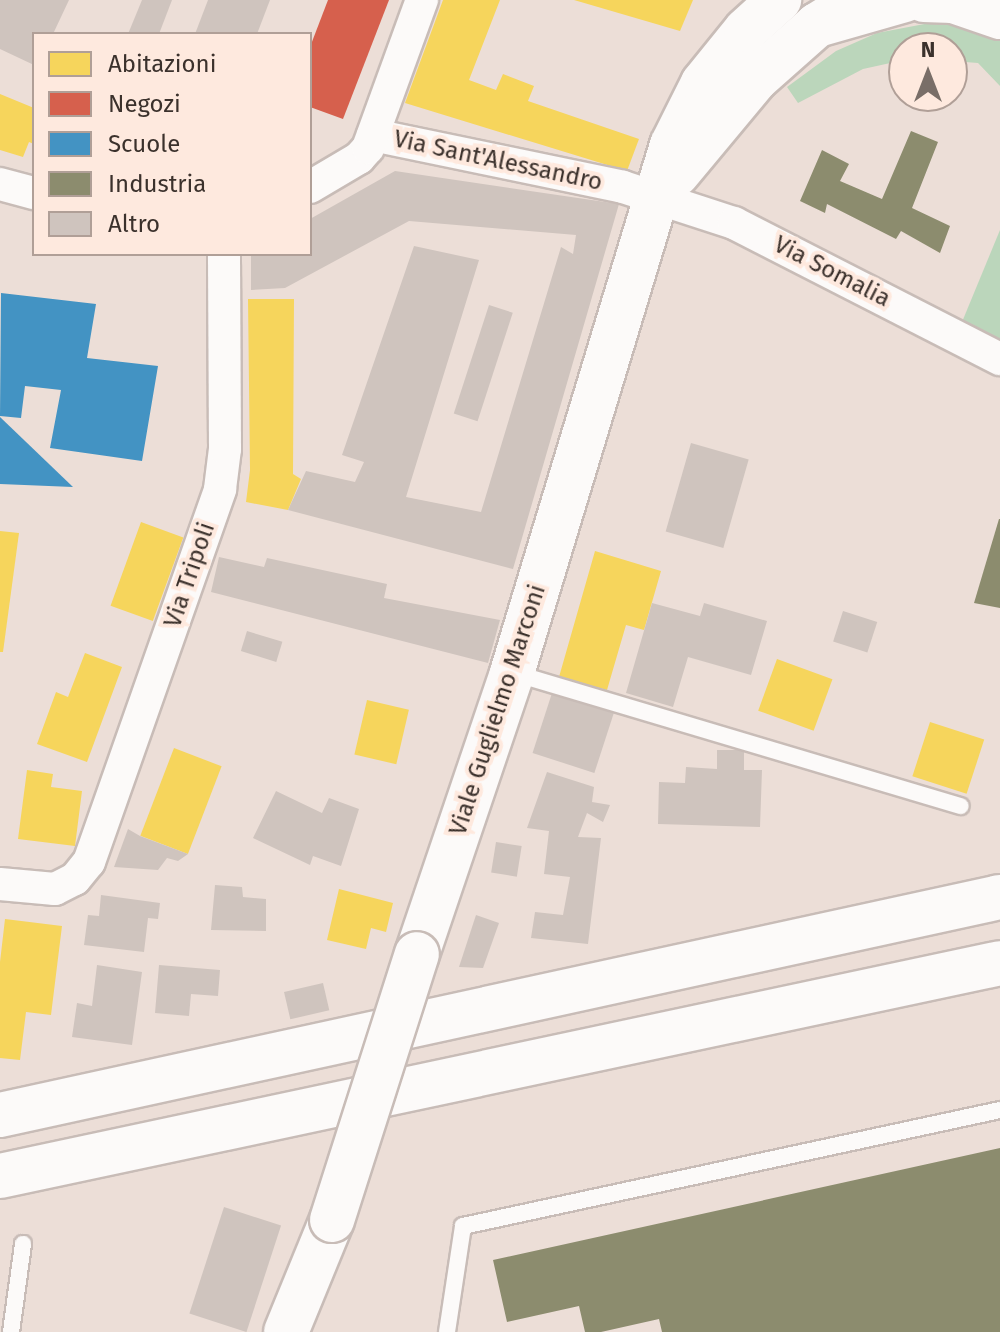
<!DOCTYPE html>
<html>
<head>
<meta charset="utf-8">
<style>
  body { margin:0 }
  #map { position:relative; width:1000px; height:1332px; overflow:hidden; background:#ecded7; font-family:"Fira Sans",sans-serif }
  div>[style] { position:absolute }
  .green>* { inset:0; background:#bbd6bb }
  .homes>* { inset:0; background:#f6d55c; transform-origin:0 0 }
  .shops>* { inset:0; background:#d6604d }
  .schools>* { inset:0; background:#4393c3 }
  .industry>* { inset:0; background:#8c8c6e }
  .building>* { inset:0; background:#cfc4be; transform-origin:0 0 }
  .roads { filter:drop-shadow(2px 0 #c8bcb7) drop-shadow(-2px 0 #c8bcb7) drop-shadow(0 2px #c8bcb7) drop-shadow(0 -2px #c8bcb7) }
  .lane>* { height:16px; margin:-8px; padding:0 8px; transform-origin:8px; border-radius:8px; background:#fcfaf9 }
  .street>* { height:32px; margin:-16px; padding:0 16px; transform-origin:16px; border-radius:16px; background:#fcfaf9 }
  .primary>* { height:44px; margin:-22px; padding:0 22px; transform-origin:22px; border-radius:22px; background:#fcfaf9 }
  .highway>* { height:44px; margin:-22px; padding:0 22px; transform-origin:22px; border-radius:22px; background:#fcfaf9 }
  .bridges { filter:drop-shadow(2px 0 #c8bcb7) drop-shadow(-2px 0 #c8bcb7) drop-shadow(0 2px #c8bcb7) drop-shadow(0 -2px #c8bcb7) }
  .primary-bridge>* { height:44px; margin:-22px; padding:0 22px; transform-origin:22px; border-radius:22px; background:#fcfaf9 }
  span { translate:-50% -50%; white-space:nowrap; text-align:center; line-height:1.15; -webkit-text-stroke:8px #fee9de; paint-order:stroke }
  .street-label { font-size:24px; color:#3b312c }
  .legend { position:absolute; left:32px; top:32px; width:280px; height:224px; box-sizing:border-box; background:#fee9de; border:2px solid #b09f97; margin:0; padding:10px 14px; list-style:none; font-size:24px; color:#3b312c }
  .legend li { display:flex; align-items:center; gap:16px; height:40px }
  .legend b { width:40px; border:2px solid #b09f97 }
  .north { position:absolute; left:888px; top:32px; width:80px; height:80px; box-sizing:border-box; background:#fee9de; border:2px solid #b09f97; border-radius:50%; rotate:0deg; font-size:22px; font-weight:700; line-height:32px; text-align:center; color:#3b312c }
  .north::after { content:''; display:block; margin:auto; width:28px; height:36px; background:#796e68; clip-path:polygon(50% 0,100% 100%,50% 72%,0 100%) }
</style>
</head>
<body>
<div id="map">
  <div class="green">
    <i style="clip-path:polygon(935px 22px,1000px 32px,1000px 86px,978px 63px,952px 61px,952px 48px,904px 48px,904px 60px,863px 69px,798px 103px,787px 87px,836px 51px,877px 33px)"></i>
    <i style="clip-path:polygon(1000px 230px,1000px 345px,962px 322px)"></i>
  </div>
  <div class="homes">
    <i style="clip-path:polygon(443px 0,500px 0,469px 80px,496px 90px,503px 74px,534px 86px,528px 101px,639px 139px,627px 171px,405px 103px)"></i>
    <i style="clip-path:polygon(574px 0,693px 0,680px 31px)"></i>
    <i style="clip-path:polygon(0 94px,34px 108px,34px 144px,29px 142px,23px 157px,0 150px)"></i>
    <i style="clip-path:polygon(248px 299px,294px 299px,293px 474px,301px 479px,288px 510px,246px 502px,250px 470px)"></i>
    <i style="left:141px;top:522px;width:45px;height:89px;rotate:20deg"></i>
    <i style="clip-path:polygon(0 531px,19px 533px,3px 652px,0 652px)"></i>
    <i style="clip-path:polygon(595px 551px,661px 571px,644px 630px,626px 625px,607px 690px,559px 677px)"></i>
    <i style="clip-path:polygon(85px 653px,122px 667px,87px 762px,37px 744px,56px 692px,68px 697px)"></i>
    <i style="left:777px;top:659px;width:59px;height:55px;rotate:20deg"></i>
    <i style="left:367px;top:700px;width:43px;height:56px;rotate:13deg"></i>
    <i style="left:930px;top:722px;width:57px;height:57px;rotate:18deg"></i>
    <i style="left:174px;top:748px;width:51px;height:94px;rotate:21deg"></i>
    <i style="clip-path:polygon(27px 770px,53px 774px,51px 787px,82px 791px,75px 846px,18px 839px)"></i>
    <i style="clip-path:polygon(339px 889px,393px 903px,386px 932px,371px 928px,366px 949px,327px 940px)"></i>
    <i style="clip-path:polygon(5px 919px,62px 926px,51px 1015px,26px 1012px,20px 1060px,0 1058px,0 962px)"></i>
  </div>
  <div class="shops">
    <i style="clip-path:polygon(328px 0,389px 0,343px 119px,310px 107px,310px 47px)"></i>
  </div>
  <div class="schools">
    <i style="clip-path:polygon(1px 293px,96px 304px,87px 358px,158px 366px,142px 461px,50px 448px,61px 390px,25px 386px,21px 418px,0 416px)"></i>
    <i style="clip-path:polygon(0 417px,73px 487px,0 484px)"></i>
  </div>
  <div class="industry">
    <i style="clip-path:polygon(911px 131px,938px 142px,912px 208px,950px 226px,940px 253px,901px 231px,896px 239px,827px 204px,825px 213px,800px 201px,822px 150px,849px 164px,840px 181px,882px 199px)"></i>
    <i style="clip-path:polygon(999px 519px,1000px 519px,1000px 608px,974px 603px)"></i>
    <i style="clip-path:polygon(1000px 1148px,1000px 1332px,662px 1332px,659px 1319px,601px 1332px,585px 1332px,579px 1306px,507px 1322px,493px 1260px)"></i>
  </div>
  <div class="building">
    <i style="clip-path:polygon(0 0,69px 0,53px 34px,34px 34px,34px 65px,0 49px)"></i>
    <i style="clip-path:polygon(142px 0,172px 0,159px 34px,128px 34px)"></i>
    <i style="clip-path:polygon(208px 0,270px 0,257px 34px,195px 34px)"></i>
    <i style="clip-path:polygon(395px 171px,619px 204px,513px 569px,288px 510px,306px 471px,355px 482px,364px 462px,342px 455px,414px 246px,479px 260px,406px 497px,481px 512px,561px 247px,573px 254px,576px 235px,409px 221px,285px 288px,251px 290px,251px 254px,310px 254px,310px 219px)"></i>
    <i style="left:489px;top:305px;width:25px;height:114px;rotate:18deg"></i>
    <i style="left:691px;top:443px;width:60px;height:92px;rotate:16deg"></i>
    <i style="clip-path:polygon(219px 557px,264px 567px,267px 558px,387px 584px,384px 598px,500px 620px,488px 663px,211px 592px)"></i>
    <i style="clip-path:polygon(652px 603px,700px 616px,704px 603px,767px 621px,751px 675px,688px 657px,673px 707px,626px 693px)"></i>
    <i style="left:843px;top:611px;width:36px;height:32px;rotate:18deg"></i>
    <i style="left:247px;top:631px;width:37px;height:21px;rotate:17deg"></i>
    <i style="left:552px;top:693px;width:65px;height:63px;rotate:18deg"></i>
    <i style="clip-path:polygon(717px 750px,744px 750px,744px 770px,762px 770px,760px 827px,658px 824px,659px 782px,685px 783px,686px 767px,717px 769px)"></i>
    <i style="clip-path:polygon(547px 772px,594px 787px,592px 802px,610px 805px,603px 822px,587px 813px,578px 837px,601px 838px,588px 944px,531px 938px,535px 912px,563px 915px,570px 877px,544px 874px,549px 831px,527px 828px)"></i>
    <i style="clip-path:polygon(276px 791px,322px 813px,329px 798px,359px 809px,341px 866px,313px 856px,310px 865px,253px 838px)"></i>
    <i style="clip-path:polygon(128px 829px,140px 836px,188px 854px,178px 861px,167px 858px,158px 870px,114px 867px)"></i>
    <i style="left:496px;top:842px;width:26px;height:31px;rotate:9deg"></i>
    <i style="clip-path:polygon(215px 885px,242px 887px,243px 897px,266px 899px,266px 931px,211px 930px)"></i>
    <i style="clip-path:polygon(101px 895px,160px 903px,158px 919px,148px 918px,144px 952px,84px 945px,88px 915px,99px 916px)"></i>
    <i style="clip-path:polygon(476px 915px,499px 923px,483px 968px,459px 967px)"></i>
    <i style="clip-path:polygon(97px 965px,142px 972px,132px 1045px,72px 1037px,77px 1003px,92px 1006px)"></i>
    <i style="clip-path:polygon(159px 965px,220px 970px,218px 996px,191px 994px,189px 1016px,155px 1013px)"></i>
    <i style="left:323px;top:983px;width:28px;height:40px;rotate:77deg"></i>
    <i style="left:224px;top:1207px;width:60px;height:112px;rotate:18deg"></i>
  </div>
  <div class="roads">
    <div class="lane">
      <i style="left:514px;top:673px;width:466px;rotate:16.6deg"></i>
      <i style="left:11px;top:1332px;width:89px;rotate:-82.2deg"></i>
      <i style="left:447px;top:1332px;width:107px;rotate:-81.4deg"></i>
      <i style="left:463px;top:1226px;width:549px;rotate:-12.19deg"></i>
    </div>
    <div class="street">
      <i style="left:373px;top:135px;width:255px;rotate:11.7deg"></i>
      <i style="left:623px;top:187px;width:117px;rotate:18deg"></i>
      <i style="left:734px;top:223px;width:299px;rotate:27.1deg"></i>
      <i style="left:0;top:184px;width:35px;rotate:15deg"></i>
      <i style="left:310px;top:187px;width:57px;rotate:-30.6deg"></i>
      <i style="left:359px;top:158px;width:13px;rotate:-48deg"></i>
      <i style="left:368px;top:148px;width:158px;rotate:-70deg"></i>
      <i style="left:0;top:884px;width:55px;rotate:5.2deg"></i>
      <i style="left:55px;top:889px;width:22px;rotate:-27deg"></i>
      <i style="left:75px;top:879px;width:22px;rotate:-51deg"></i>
      <i style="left:89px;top:862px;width:395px;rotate:-70.6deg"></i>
      <i style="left:220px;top:489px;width:40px;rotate:-82.9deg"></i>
      <i style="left:225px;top:449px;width:195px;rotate:-90.3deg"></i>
    </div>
    <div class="primary">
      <i style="left:677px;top:174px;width:124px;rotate:-50.3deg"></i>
      <i style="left:756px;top:79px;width:81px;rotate:-41.5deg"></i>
      <i style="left:817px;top:25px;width:38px;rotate:-32deg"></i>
      <i style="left:417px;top:954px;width:297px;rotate:-71.3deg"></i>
      <i style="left:512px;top:673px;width:552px;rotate:-73.14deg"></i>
      <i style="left:672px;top:145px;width:69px;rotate:-63.4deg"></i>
      <i style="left:703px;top:83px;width:68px;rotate:-50.9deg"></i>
      <i style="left:746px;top:30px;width:45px;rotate:-42.3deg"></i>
      <i style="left:286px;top:1332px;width:121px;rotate:-67.7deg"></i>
    </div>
    <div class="highway">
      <i style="left:924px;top:0;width:29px;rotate:2deg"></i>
      <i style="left:953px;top:1px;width:50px;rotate:18.8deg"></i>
      <i style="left:817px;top:25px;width:91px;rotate:-15.9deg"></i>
      <i style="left:0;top:1115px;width:1023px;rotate:-12.3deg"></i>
      <i style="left:0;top:1176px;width:1022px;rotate:-12.02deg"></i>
    </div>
  </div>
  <div class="bridges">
    <div class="primary-bridge">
      <i style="left:332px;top:1220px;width:279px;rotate:-72.3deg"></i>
    </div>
  </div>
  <div class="street-label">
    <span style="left:498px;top:161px;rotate:12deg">Via Sant'Alessandro</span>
    <span style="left:832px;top:272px;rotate:27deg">Via Somalia</span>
    <span style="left:190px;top:575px;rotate:-71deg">Via Tripoli</span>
    <span style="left:498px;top:710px;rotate:-72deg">Viale Guglielmo Marconi</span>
  </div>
  <ul class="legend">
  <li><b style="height:22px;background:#f6d55c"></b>Abitazioni</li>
  <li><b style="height:22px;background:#d6604d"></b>Negozi</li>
  <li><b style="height:22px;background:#4393c3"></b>Scuole</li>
  <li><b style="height:22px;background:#8c8c6e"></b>Industria</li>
  <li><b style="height:22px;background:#cfc4be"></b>Altro</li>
  </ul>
  <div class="north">N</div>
</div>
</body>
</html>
